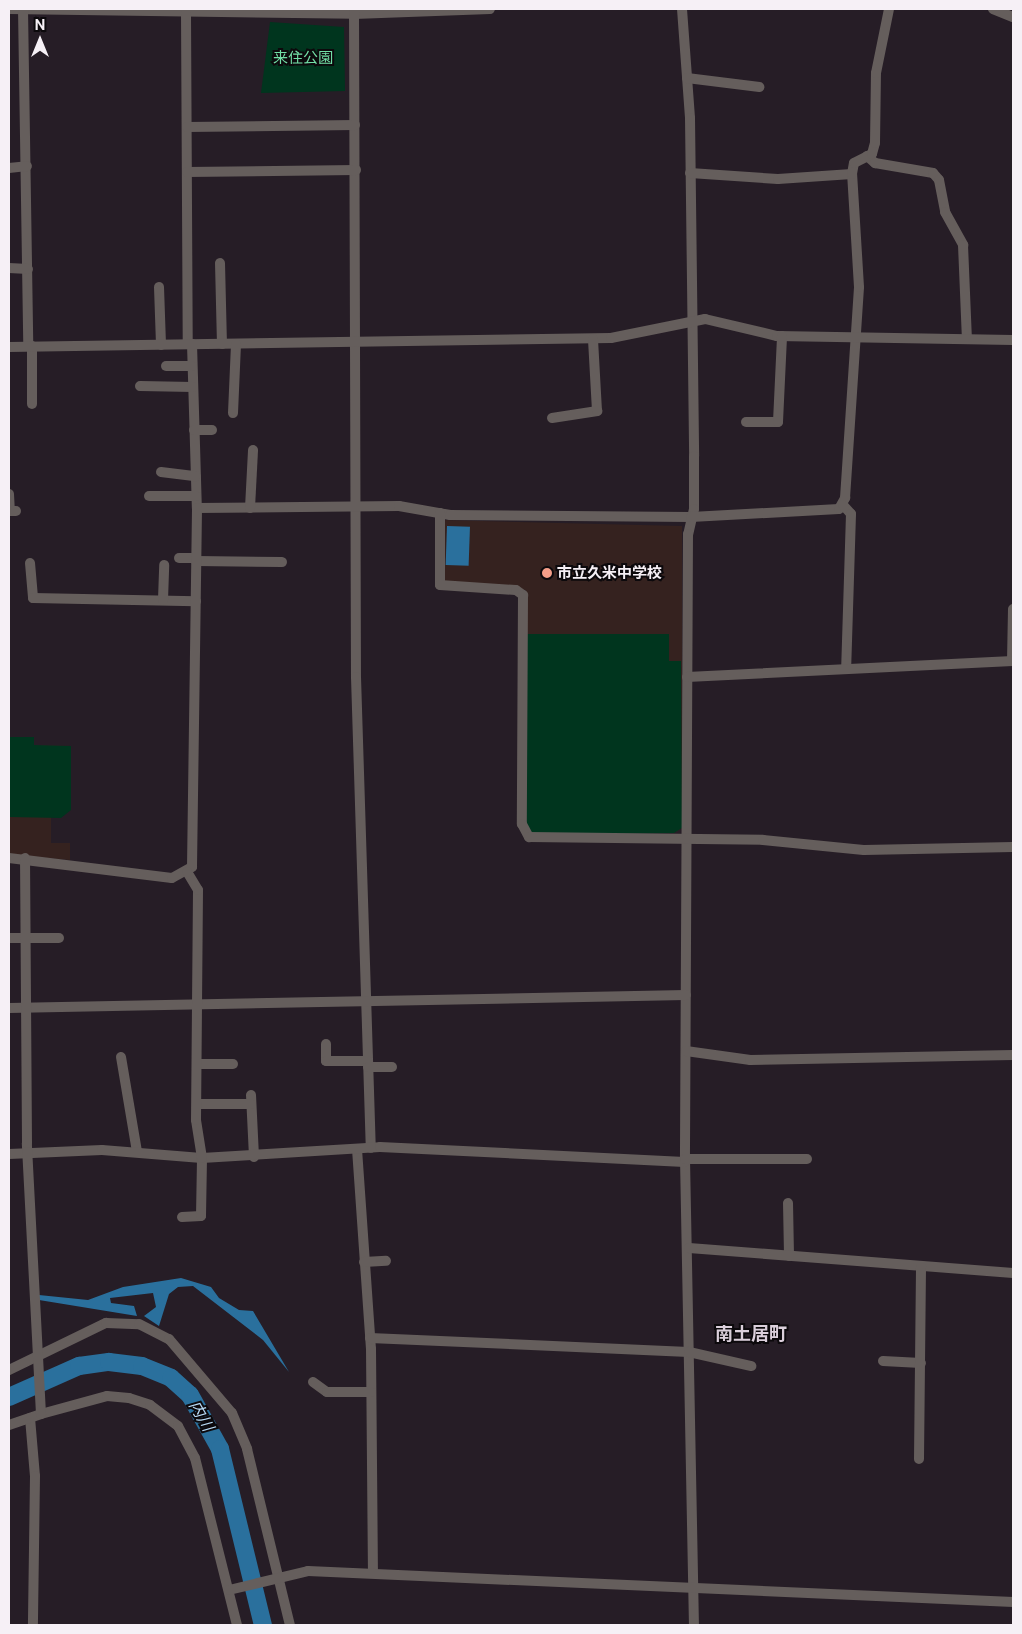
<!DOCTYPE html>
<html>
<head>
<meta charset="utf-8">
<style>
  body { margin:0 }
  #map { position:relative; width:1022px; height:1634px; overflow:hidden; background:#261d26; font-family:"Public Sans","Noto Sans JP",sans-serif }
  div>[style] { position:absolute }
  .education>* { inset:0; background:#35221f }
  .green>* { inset:0; background:#00351e }
  .water>* { inset:0; background:#2a709d; transform-origin:0 0 }
  .river>* { height:18px; margin:-9px; padding:0 9px; transform-origin:9px; border-radius:9px; background:#2a709d }
  .minor>* { height:10px; margin:-5px; padding:0 5px; transform-origin:5px; border-radius:5px; background:#655e5c }
  .dots>* { width:14px; height:14px; translate:-50% -50%; box-sizing:border-box; border:2px solid #0c090c; border-radius:50% }
  span { translate:-50% -50%; white-space:nowrap; text-align:center; line-height:1.15; -webkit-text-stroke:4px #0c090c; paint-order:stroke }
  .park-label { font-size:15px; color:#72dea6 }
  .poi-label { font-size:15px; color:#f6f0f6; font-weight:700 }
  .left { translate:0 -50%; text-align:left }
  .water-label { font-size:16px; color:#b8dbf5; font-style:italic }
  .quarter-label { font-size:18px; color:#dbcfdb; font-weight:700 }
  .frame { position:absolute; inset:0; border:10px solid #f6f0f6; pointer-events:none }
  .north { position:absolute; left:15px; top:15px; width:50px; height:50px; -webkit-text-stroke:4px #0c090c; paint-order:stroke; rotate:0deg; font-size:14px; font-weight:700; line-height:20px; text-align:center; color:#f6f0f6 }
  .north::after { content:''; display:block; margin:auto; width:18px; height:22px; background:#f6f0f6; clip-path:polygon(50% 0,100% 100%,50% 72%,0 100%) }
</style>
</head>
<body>
<div id="map">
  <div class="education">
    <i style="clip-path:polygon(443px 520px,682px 526px,682px 828px,674px 833px,529px 752px,526px 590px,444px 584px)"></i>
    <i style="clip-path:polygon(9px 737px,34px 737px,34px 745px,71px 746px,71px 810px,51px 818px,51px 843px,70px 843px,70px 860px,9px 855px)"></i>
  </div>
  <div class="green">
    <i style="clip-path:polygon(270px 22px,344px 27px,345px 91px,261px 93px)"></i>
    <i style="clip-path:polygon(526px 634px,669px 634px,669px 661px,681px 661px,682px 828px,674px 833px,532px 835px,526px 823px)"></i>
    <i style="clip-path:polygon(9px 737px,34px 737px,34px 745px,71px 746px,71px 810px,61px 818px,9px 817px)"></i>
  </div>
  <div class="water">
    <i style="left:447px;top:526px;width:23px;height:39px;rotate:2deg"></i>
    <i style="clip-path:polygon(181px 1278px,211px 1287px,219px 1298px,239px 1310px,253px 1311px,289px 1372px,263px 1340px,193px 1286px,178px 1287px,169px 1294px,159px 1326px,144px 1316px,156px 1307px,153px 1293px,110px 1298px,111px 1303px,134px 1306px,137px 1316px,39px 1300px,39px 1295px,88px 1300px,123px 1287px)"></i>
  </div>
  <div class="river">
    <i style="left:9px;top:1397px;width:77px;rotate:-23.9deg"></i>
    <i style="left:79px;top:1366px;width:30px;rotate:-8deg"></i>
    <i style="left:109px;top:1362px;width:33px;rotate:7deg"></i>
    <i style="left:142px;top:1366px;width:31px;rotate:22deg"></i>
    <i style="left:171px;top:1378px;width:25px;rotate:42deg"></i>
    <i style="left:190px;top:1395px;width:62px;rotate:60.9deg"></i>
    <i style="left:220px;top:1449px;width:181px;rotate:76.3deg"></i>
  </div>
  <div class="minor">
    <i style="left:9px;top:9px;width:345px;rotate:0.8deg"></i>
    <i style="left:354px;top:14px;width:136px;rotate:-2.1deg"></i>
    <i style="left:23px;top:9px;width:337px;rotate:89.1deg"></i>
    <i style="left:354px;top:9px;width:668px;rotate:89.83deg"></i>
    <i style="left:356px;top:677px;width:471px;rotate:88.2deg"></i>
    <i style="left:682px;top:9px;width:109px;rotate:85.8deg"></i>
    <i style="left:690px;top:118px;width:338px;rotate:89.3deg"></i>
    <i style="left:694px;top:456px;width:53px;rotate:90deg"></i>
    <i style="left:694px;top:509px;width:26px;rotate:103deg"></i>
    <i style="left:688px;top:534px;width:625px;rotate:90.28deg"></i>
    <i style="left:685px;top:1159px;width:466px;rotate:88.9deg"></i>
    <i style="left:993px;top:9px;width:22px;rotate:22deg"></i>
    <i style="left:186px;top:13px;width:331px;rotate:89.7deg"></i>
    <i style="left:687px;top:78px;width:73px;rotate:7.1deg"></i>
    <i style="left:187px;top:127px;width:168px;rotate:-0.7deg"></i>
    <i style="left:867px;top:156px;width:11px;rotate:41deg"></i>
    <i style="left:875px;top:163px;width:59px;rotate:9.8deg"></i>
    <i style="left:933px;top:173px;width:9px;rotate:49deg"></i>
    <i style="left:939px;top:180px;width:33px;rotate:79deg"></i>
    <i style="left:945px;top:212px;width:38px;rotate:61deg"></i>
    <i style="left:963px;top:245px;width:94px;rotate:87.6deg"></i>
    <i style="left:9px;top:168px;width:18px;rotate:-6deg"></i>
    <i style="left:187px;top:172px;width:169px;rotate:-0.7deg"></i>
    <i style="left:690px;top:173px;width:88px;rotate:3.9deg"></i>
    <i style="left:778px;top:179px;width:74px;rotate:-3.9deg"></i>
    <i style="left:220px;top:263px;width:81px;rotate:88.6deg"></i>
    <i style="left:9px;top:268px;width:19px;rotate:3deg"></i>
    <i style="left:159px;top:287px;width:58px;rotate:88deg"></i>
    <i style="left:192px;top:344px;width:164px;rotate:88.3deg"></i>
    <i style="left:197px;top:508px;width:202px;rotate:-0.6deg"></i>
    <i style="left:399px;top:506px;width:52px;rotate:10deg"></i>
    <i style="left:450px;top:515px;width:241px;rotate:0.5deg"></i>
    <i style="left:691px;top:517px;width:148px;rotate:-3.1deg"></i>
    <i style="left:839px;top:509px;width:13px;rotate:-61deg"></i>
    <i style="left:845px;top:498px;width:211px;rotate:-86.2deg"></i>
    <i style="left:859px;top:287px;width:113px;rotate:-93.5deg"></i>
    <i style="left:852px;top:174px;width:11px;rotate:-80deg"></i>
    <i style="left:854px;top:163px;width:20px;rotate:-27deg"></i>
    <i style="left:872px;top:154px;width:11px;rotate:-75deg"></i>
    <i style="left:875px;top:143px;width:70px;rotate:-89.2deg"></i>
    <i style="left:876px;top:73px;width:65px;rotate:-78.5deg"></i>
    <i style="left:32px;top:346px;width:58px;rotate:90deg"></i>
    <i style="left:9px;top:347px;width:602px;rotate:-0.86deg"></i>
    <i style="left:611px;top:338px;width:96px;rotate:-11.4deg"></i>
    <i style="left:705px;top:319px;width:74px;rotate:13.3deg"></i>
    <i style="left:777px;top:336px;width:236px;rotate:1deg"></i>
    <i style="left:166px;top:366px;width:26px"></i>
    <i style="left:140px;top:386px;width:53px;rotate:1.1deg"></i>
    <i style="left:233px;top:413px;width:69px;rotate:-87.5deg"></i>
    <i style="left:552px;top:418px;width:46px;rotate:-8.8deg"></i>
    <i style="left:597px;top:411px;width:72px;rotate:-93.2deg"></i>
    <i style="left:746px;top:422px;width:32px"></i>
    <i style="left:778px;top:422px;width:86px;rotate:-87.3deg"></i>
    <i style="left:194px;top:430px;width:18px"></i>
    <i style="left:161px;top:472px;width:35px;rotate:7deg"></i>
    <i style="left:9px;top:494px;width:17px;rotate:87deg"></i>
    <i style="left:10px;top:511px;width:6px"></i>
    <i style="left:149px;top:496px;width:47px"></i>
    <i style="left:843px;top:505px;width:12px;rotate:48deg"></i>
    <i style="left:851px;top:514px;width:155px;rotate:91.8deg"></i>
    <i style="left:250px;top:508px;width:58px;rotate:-87deg"></i>
    <i style="left:440px;top:513px;width:72px;rotate:90deg"></i>
    <i style="left:440px;top:585px;width:76px;rotate:3.8deg"></i>
    <i style="left:516px;top:590px;width:9px;rotate:36deg"></i>
    <i style="left:523px;top:595px;width:229px;rotate:90.3deg"></i>
    <i style="left:522px;top:824px;width:15px;rotate:62deg"></i>
    <i style="left:529px;top:837px;width:234px;rotate:0.7deg"></i>
    <i style="left:763px;top:840px;width:101px;rotate:5.7deg"></i>
    <i style="left:864px;top:850px;width:149px;rotate:-1.2deg"></i>
    <i style="left:179px;top:558px;width:17px"></i>
    <i style="left:196px;top:561px;width:86px;rotate:0.7deg"></i>
    <i style="left:30px;top:563px;width:35px;rotate:85deg"></i>
    <i style="left:33px;top:598px;width:163px;rotate:1.1deg"></i>
    <i style="left:163px;top:600px;width:35px;rotate:-88deg"></i>
    <i style="left:1012px;top:661px;width:52px;rotate:-88.9deg"></i>
    <i style="left:687px;top:677px;width:326px;rotate:-2.8deg"></i>
    <i style="left:9px;top:858px;width:164px;rotate:7deg"></i>
    <i style="left:172px;top:878px;width:23px;rotate:-29deg"></i>
    <i style="left:192px;top:867px;width:359px;rotate:-89.2deg"></i>
    <i style="left:9px;top:938px;width:50px"></i>
    <i style="left:9px;top:1008px;width:677px;rotate:-1.1deg"></i>
    <i style="left:326px;top:1044px;width:17px;rotate:90deg"></i>
    <i style="left:326px;top:1061px;width:42px"></i>
    <i style="left:686px;top:1051px;width:65px;rotate:8deg"></i>
    <i style="left:750px;top:1060px;width:263px;rotate:-1.1deg"></i>
    <i style="left:121px;top:1057px;width:96px;rotate:80.4deg"></i>
    <i style="left:198px;top:1064px;width:35px"></i>
    <i style="left:368px;top:1067px;width:24px"></i>
    <i style="left:251px;top:1095px;width:62px;rotate:87.2deg"></i>
    <i style="left:197px;top:1104px;width:54px"></i>
    <i style="left:357px;top:1149px;width:200px;rotate:86deg"></i>
    <i style="left:371px;top:1349px;width:223px;rotate:89.5deg"></i>
    <i style="left:9px;top:1154px;width:93px;rotate:-2.5deg"></i>
    <i style="left:102px;top:1150px;width:100px;rotate:4.6deg"></i>
    <i style="left:202px;top:1158px;width:178px;rotate:-3.5deg"></i>
    <i style="left:380px;top:1147px;width:305px;rotate:2.8deg"></i>
    <i style="left:685px;top:1159px;width:122px"></i>
    <i style="left:788px;top:1203px;width:53px;rotate:88.9deg"></i>
    <i style="left:182px;top:1217px;width:19px;rotate:-3deg"></i>
    <i style="left:201px;top:1216px;width:58px;rotate:-89deg"></i>
    <i style="left:202px;top:1158px;width:38px;rotate:-99deg"></i>
    <i style="left:196px;top:1120px;width:230px;rotate:-89.5deg"></i>
    <i style="left:198px;top:890px;width:21px;rotate:-121deg"></i>
    <i style="left:689px;top:1248px;width:325px;rotate:4.4deg"></i>
    <i style="left:364px;top:1262px;width:22px;rotate:-3deg"></i>
    <i style="left:370px;top:1338px;width:319px;rotate:2.5deg"></i>
    <i style="left:689px;top:1352px;width:64px;rotate:12.7deg"></i>
    <i style="left:883px;top:1361px;width:38px;rotate:3deg"></i>
    <i style="left:9px;top:1370px;width:108px;rotate:-25.9deg"></i>
    <i style="left:106px;top:1323px;width:33px;rotate:2deg"></i>
    <i style="left:139px;top:1324px;width:34px;rotate:27deg"></i>
    <i style="left:169px;top:1339px;width:97px;rotate:49.6deg"></i>
    <i style="left:232px;top:1413px;width:39px;rotate:67deg"></i>
    <i style="left:247px;top:1449px;width:181px;rotate:76.3deg"></i>
    <i style="left:313px;top:1382px;width:17px;rotate:36deg"></i>
    <i style="left:327px;top:1392px;width:44px"></i>
    <i style="left:41px;top:1414px;width:68px;rotate:-15.3deg"></i>
    <i style="left:107px;top:1396px;width:22px;rotate:5deg"></i>
    <i style="left:129px;top:1398px;width:22px;rotate:18deg"></i>
    <i style="left:150px;top:1405px;width:35px;rotate:37deg"></i>
    <i style="left:178px;top:1426px;width:36px;rotate:62deg"></i>
    <i style="left:195px;top:1458px;width:172px;rotate:75.9deg"></i>
    <i style="left:30px;top:1418px;width:58px;rotate:85.1deg"></i>
    <i style="left:35px;top:1476px;width:149px;rotate:90.8deg"></i>
    <i style="left:9px;top:1425px;width:34px;rotate:-19deg"></i>
    <i style="left:41px;top:1414px;width:271px;rotate:-93deg"></i>
    <i style="left:27px;top:1143px;width:285px;rotate:-90.4deg"></i>
    <i style="left:919px;top:1459px;width:193px;rotate:-89.4deg"></i>
    <i style="left:229px;top:1590px;width:81px;rotate:-13.5deg"></i>
    <i style="left:308px;top:1571px;width:706px;rotate:2.52deg"></i>
  </div>
  <div class="dots">
    <i style="left:547px;top:573px;background:#f49e89"></i>
  </div>
  <div class="park-label">
    <span style="left:303px;top:58px">来住公園</span>
  </div>
  <div class="poi-label">
    <span class="left" style="left:557px;top:573px">市立久米中学校</span>
  </div>
  <div class="water-label">
    <span style="left:201px;top:1416px;rotate:60deg">内川</span>
  </div>
  <div class="quarter-label">
    <span style="left:751px;top:1334px">南土居町</span>
  </div>
  <div class="frame"></div>
  <div class="north">N</div>
</div>
</body>
</html>
